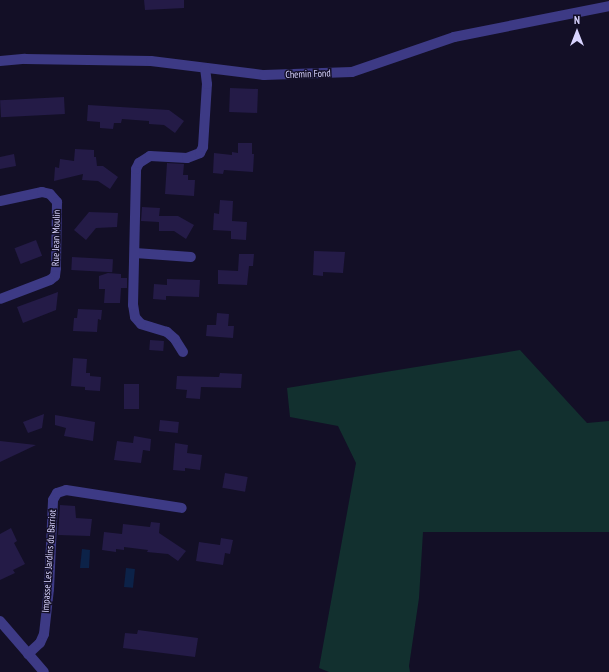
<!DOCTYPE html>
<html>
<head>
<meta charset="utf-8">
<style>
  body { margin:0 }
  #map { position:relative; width:609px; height:672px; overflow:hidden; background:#130f26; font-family:"PT Sans Narrow",sans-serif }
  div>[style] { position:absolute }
  .green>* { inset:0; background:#12302f }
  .water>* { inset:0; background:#0c2248; transform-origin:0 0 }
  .building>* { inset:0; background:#241b47; transform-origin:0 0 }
  .minor>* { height:10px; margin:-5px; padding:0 5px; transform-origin:5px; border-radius:5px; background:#3d3a85 }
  span { translate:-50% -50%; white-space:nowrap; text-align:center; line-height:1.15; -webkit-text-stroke:3px #130f26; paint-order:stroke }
  .street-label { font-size:10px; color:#d9d4ff }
  .north { position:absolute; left:557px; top:12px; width:40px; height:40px; -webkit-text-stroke:3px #130f26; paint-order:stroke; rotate:0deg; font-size:11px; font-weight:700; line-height:16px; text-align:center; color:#d9d4ff }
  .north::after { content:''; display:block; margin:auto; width:14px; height:18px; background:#d9d4ff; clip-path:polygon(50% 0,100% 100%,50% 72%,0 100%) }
</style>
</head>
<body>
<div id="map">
  <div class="green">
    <i style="clip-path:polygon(520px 350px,587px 423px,609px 421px,609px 532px,423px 532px,419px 598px,409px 666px,410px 672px,329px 672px,319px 668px,356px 463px,338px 426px,290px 417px,287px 388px)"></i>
  </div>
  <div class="water">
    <i style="clip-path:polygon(82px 549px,90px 550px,89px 568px,80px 568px)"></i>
    <i style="left:126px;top:568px;width:9px;height:19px;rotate:6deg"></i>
  </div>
  <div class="building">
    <i style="clip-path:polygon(144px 0,184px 0,184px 8px,145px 10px)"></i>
    <i style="left:230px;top:88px;width:28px;height:24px;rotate:2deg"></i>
    <i style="left:64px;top:97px;width:17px;height:64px;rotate:87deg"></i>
    <i style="clip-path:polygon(88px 105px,169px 110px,184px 121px,175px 133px,164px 125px,149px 124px,149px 121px,122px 119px,121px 123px,114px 123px,113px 129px,100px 128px,100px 122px,87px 121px)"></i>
    <i style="clip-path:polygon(238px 143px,252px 143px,252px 154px,254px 154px,253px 172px,224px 170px,223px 174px,213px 173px,214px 153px,232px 155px,232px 152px,238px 153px)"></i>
    <i style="clip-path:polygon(75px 149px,94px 150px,94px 157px,96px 157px,97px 166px,103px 166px,118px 177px,110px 189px,98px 181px,82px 180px,83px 174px,54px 181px,55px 167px,59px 168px,60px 159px,74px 161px)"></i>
    <i style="clip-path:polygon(14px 154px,16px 166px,0 169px,0 157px)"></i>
    <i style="clip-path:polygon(167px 163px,184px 164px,183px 175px,188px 175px,188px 180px,195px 180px,194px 196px,165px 194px)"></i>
    <i style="clip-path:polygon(220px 200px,233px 201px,232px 221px,247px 222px,246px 240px,231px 239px,231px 231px,213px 230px,214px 213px,219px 214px)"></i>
    <i style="clip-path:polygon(142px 207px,160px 208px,159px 216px,178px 216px,194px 225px,186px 239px,174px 231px,159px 231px,159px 222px,141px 221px)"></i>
    <i style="clip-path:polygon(89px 212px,118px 213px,117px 227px,96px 228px,86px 240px,74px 230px)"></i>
    <i style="left:36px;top:240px;width:17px;height:23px;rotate:69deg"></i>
    <i style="clip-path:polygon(314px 251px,345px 252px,343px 273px,323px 272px,323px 276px,313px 275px)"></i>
    <i style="clip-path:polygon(239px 254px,254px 254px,253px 266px,249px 266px,247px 285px,218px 284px,218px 270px,238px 271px)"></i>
    <i style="left:72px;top:257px;width:41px;height:13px;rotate:3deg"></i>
    <i style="clip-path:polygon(108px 273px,121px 274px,121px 278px,127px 278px,127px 288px,121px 288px,120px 303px,104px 303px,105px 289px,99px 289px,99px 276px)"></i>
    <i style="clip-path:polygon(167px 279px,200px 280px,199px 297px,166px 296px,166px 300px,153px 299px,154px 284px,167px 285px)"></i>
    <i style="clip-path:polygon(58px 292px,56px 310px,23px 323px,17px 307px)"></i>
    <i style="clip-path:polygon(78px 309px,102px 310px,101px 320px,98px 319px,97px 332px,73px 331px,74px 318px,77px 318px)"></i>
    <i style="clip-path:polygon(217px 313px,229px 314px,228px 326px,234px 326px,233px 338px,206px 336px,207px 325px,216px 325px)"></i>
    <i style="left:150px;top:340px;width:14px;height:10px;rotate:4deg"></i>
    <i style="clip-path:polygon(73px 358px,87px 359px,86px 373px,90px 373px,90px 376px,101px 377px,100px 391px,85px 390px,85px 387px,71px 386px)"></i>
    <i style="clip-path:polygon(220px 373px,242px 374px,241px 388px,201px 387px,200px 399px,186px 398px,187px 390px,176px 389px,177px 376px,219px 377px)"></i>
    <i style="left:124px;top:384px;width:15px;height:25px"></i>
    <i style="clip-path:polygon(44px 414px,42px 428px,28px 433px,23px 422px)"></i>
    <i style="clip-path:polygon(55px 415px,95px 422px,93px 441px,64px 436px,66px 428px,55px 425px)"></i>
    <i style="left:160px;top:420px;width:19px;height:11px;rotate:6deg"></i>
    <i style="clip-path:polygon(134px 436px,151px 439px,150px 451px,143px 450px,141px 463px,114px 460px,117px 441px,133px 443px)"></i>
    <i style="clip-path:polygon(0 441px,36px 445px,0 462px)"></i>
    <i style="clip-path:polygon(175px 443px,188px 445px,187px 453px,202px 455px,200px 470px,185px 468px,185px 471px,173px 470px)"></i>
    <i style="left:225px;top:473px;width:23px;height:15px;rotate:10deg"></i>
    <i style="clip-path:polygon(60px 505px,75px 506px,76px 518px,92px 519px,90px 536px,58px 535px)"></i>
    <i style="clip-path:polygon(151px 522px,160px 523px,159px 533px,186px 551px,178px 561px,168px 554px,147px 552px,148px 550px,124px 547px,124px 550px,116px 549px,116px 552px,102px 550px,104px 532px,122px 534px,123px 524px,150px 527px)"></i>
    <i style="clip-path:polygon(11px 528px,17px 541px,14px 543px,25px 564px,13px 570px,15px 573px,0 580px,0 534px)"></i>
    <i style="clip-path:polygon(221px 538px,233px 540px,230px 554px,225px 553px,223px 565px,196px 561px,199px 542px,220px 545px)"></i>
    <i style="clip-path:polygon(138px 630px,198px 638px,195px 657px,123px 648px,125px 633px,137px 634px)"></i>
  </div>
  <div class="minor">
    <i style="left:0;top:61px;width:25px;rotate:-5deg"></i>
    <i style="left:25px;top:59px;width:126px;rotate:0.9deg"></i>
    <i style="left:151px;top:61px;width:114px;rotate:7.1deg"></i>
    <i style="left:264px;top:75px;width:88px;rotate:-2deg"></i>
    <i style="left:352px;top:72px;width:108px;rotate:-18.9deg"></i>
    <i style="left:454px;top:37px;width:158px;rotate:-11.3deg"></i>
    <i style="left:0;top:201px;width:43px;rotate:-12.1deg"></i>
    <i style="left:42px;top:192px;width:8px;rotate:14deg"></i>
    <i style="left:50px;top:194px;width:11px;rotate:49deg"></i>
    <i style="left:57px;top:202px;width:66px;rotate:90.9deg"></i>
    <i style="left:56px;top:268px;width:8px;rotate:97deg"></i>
    <i style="left:55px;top:276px;width:6px;rotate:141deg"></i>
    <i style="left:50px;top:280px;width:53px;rotate:159.2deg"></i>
    <i style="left:135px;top:253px;width:56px;rotate:4.1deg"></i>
    <i style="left:183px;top:352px;width:15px;rotate:-122deg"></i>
    <i style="left:175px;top:339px;width:11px;rotate:-139deg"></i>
    <i style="left:167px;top:332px;width:27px;rotate:-163deg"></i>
    <i style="left:141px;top:324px;width:9px;rotate:-131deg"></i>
    <i style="left:135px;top:317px;width:12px;rotate:-99deg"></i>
    <i style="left:133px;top:305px;width:136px;rotate:-88.7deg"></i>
    <i style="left:136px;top:169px;width:7px;rotate:-63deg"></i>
    <i style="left:139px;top:163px;width:13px;rotate:-32deg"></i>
    <i style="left:150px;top:156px;width:37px;rotate:3deg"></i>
    <i style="left:187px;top:158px;width:14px;rotate:-21deg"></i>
    <i style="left:200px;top:153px;width:7px;rotate:-63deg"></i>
    <i style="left:203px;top:147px;width:63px;rotate:-86.4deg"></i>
    <i style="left:207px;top:84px;width:16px;rotate:-97deg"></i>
    <i style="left:0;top:621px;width:67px;rotate:49.2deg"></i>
    <i style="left:28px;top:654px;width:16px;rotate:-43deg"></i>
    <i style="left:40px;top:643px;width:10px;rotate:-66deg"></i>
    <i style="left:44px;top:634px;width:45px;rotate:-83.7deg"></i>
    <i style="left:49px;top:589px;width:89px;rotate:-87.4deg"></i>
    <i style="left:53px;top:500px;width:8px;rotate:-60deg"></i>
    <i style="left:57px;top:493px;width:9px;rotate:-18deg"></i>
    <i style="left:66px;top:490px;width:117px;rotate:8.8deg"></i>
  </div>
  <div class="street-label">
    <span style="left:308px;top:74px;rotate:-2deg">Chemin Fond</span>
    <span style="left:56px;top:238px;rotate:-89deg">Rue Jean Moulin</span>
    <span style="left:49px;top:561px;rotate:-86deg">Impasse Les Jardins du Barriot</span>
  </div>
  <div class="north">N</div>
</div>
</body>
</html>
